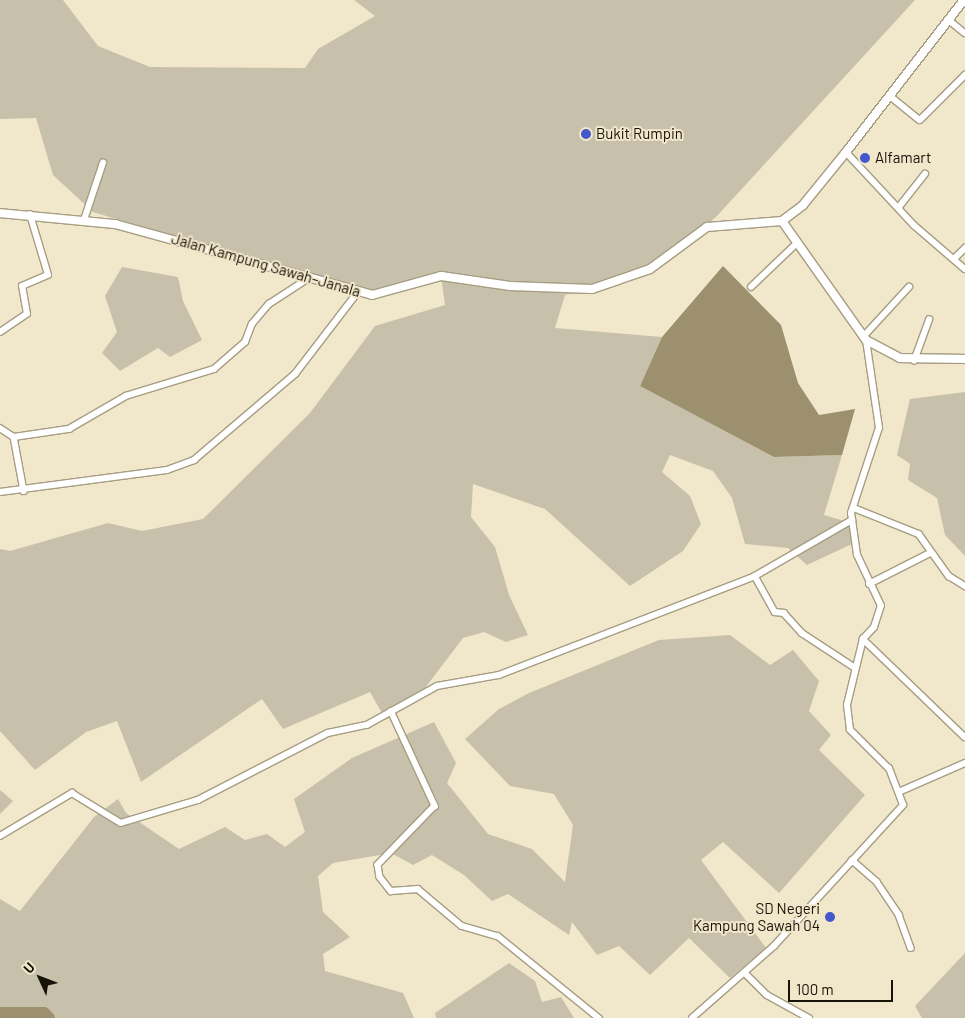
<!DOCTYPE html>
<html>
<head>
<meta charset="utf-8">
<style>
  body { margin:0 }
  #map { position:relative; width:965px; height:1018px; overflow:hidden; background:#f1e7ca; font-family:Barlow,sans-serif }
  div>[style] { position:absolute }
  .green>* { inset:0; background:#c7c0ab }
  .water>* { inset:0; background:#9c906e }
  .river>* { height:12px; margin:-6px; padding:0 6px; transform-origin:6px; border-radius:6px; background:#9c906e }
  .roads { filter:drop-shadow(1px 0 #a69d82) drop-shadow(-1px 0 #a69d82) drop-shadow(0 1px #a69d82) drop-shadow(0 -1px #a69d82) }
  .street>* { height:5.5px; margin:-2.75px; padding:0 2.75px; transform-origin:2.75px; border-radius:2.75px; background:#fff }
  .secondary>* { height:8px; margin:-4px; padding:0 4px; transform-origin:4px; border-radius:4px; background:#fff }
  .dots>* { width:14px; height:14px; translate:-50% -50%; box-sizing:border-box; border:2px solid #f1e7ca; border-radius:50% }
  span { translate:-50% -50%; white-space:nowrap; text-align:center; line-height:1.15; -webkit-text-stroke:4px #f1e7ca; paint-order:stroke }
  .poi-label { font-size:15px; color:#171309 }
  .left { translate:0 -50%; text-align:left }
  .right { translate:-100% -50%; text-align:right }
  .street-label { font-size:15px; color:#171309 }
  .north { position:absolute; left:15px; top:953px; width:50px; height:50px; -webkit-text-stroke:4px #f1e7ca; paint-order:stroke; rotate:313deg; font-size:14px; font-weight:700; line-height:20px; text-align:center; color:#171309 }
  .north::after { content:''; display:block; margin:auto; width:18px; height:22px; background:#171309; clip-path:polygon(50% 0,100% 100%,50% 72%,0 100%) }
  .scale { position:absolute; left:788px; top:980px; width:105px; height:22px; box-sizing:border-box; border:2px solid #171309; border-top:0; padding-left:6px; font-size:15px; line-height:18px; white-space:nowrap; color:#171309; -webkit-text-stroke:4px #f1e7ca; paint-order:stroke }
</style>
</head>
<body>
<div id="map">
  <div class="green">
    <i style="clip-path:polygon(0 0,63px 0,98px 46px,150px 67px,305px 68px,318px 49px,375px 16px,354px 0,915px 0,716px 217px,667px 257px,625px 282px,565px 295px,555px 328px,662px 337px,640px 386px,774px 457px,842px 455px,824px 515px,851px 523px,854px 543px,807px 565px,788px 548px,745px 544px,732px 498px,713px 471px,670px 455px,662px 472px,690px 496px,701px 524px,683px 551px,630px 586px,545px 509px,473px 484px,471px 517px,495px 547px,509px 595px,528px 635px,506px 642px,484px 632px,463px 638px,422px 692px,386px 720px,370px 692px,283px 729px,262px 699px,141px 782px,117px 721px,86px 732px,35px 770px,0 731px,0 549px,10px 551px,108px 523px,142px 531px,203px 519px,310px 413px,375px 326px,445px 305px,441px 276px,365px 294px,93px 212px,53px 175px,36px 118px,0 119px)"></i>
    <i style="clip-path:polygon(122px 267px,178px 277px,183px 301px,202px 340px,170px 357px,158px 348px,120px 371px,102px 353px,117px 332px,105px 296px)"></i>
    <i style="clip-path:polygon(965px 392px,965px 556px,945px 535px,937px 498px,908px 480px,910px 464px,897px 455px,910px 399px)"></i>
    <i style="clip-path:polygon(730px 635px,770px 665px,793px 650px,819px 681px,809px 711px,831px 735px,819px 750px,865px 795px,779px 893px,723px 842px,701px 860px,766px 948px,730px 978px,689px 938px,650px 975px,619px 946px,597px 955px,572px 922px,569px 935px,508px 894px,492px 901px,464px 875px,432px 855px,413px 865px,391px 853px,333px 863px,318px 876px,323px 912px,350px 937px,323px 954px,325px 971px,403px 993px,414px 1018px,0 1018px,0 899px,20px 911px,94px 817px,118px 799px,126px 813px,179px 849px,225px 827px,245px 840px,267px 834px,285px 847px,305px 832px,294px 799px,352px 758px,434px 722px,456px 763px,447px 783px,488px 834px,532px 849px,565px 882px,573px 825px,554px 794px,510px 786px,465px 739px,499px 709px,529px 693px,659px 640px)"></i>
    <i style="clip-path:polygon(0 790px,13px 801px,0 814px)"></i>
    <i style="clip-path:polygon(965px 953px,965px 1018px,922px 1018px,915px 1006px)"></i>
    <i style="clip-path:polygon(509px 963px,535px 981px,542px 1002px,561px 997px,574px 1018px,436px 1018px,435px 1013px)"></i>
  </div>
  <div class="water">
    <i style="clip-path:polygon(723px 266px,781px 325px,798px 383px,819px 415px,855px 409px,842px 455px,774px 457px,640px 386px,662px 337px)"></i>
  </div>
  <div class="river">
    <i style="left:0;top:1013px;width:44px"></i>
    <i style="left:44px;top:1013px;width:7px;rotate:45deg"></i>
  </div>
  <div class="roads">
    <div class="street">
      <i style="left:950px;top:21px;width:19px;rotate:39deg"></i>
      <i style="left:890px;top:96px;width:38px;rotate:39deg"></i>
      <i style="left:920px;top:120px;width:64px;rotate:-45deg"></i>
      <i style="left:846px;top:152px;width:100px;rotate:47deg"></i>
      <i style="left:914px;top:225px;width:67px;rotate:40.8deg"></i>
      <i style="left:899px;top:207px;width:42px;rotate:-51.8deg"></i>
      <i style="left:84px;top:220px;width:60px;rotate:-71.6deg"></i>
      <i style="left:954px;top:259px;width:16px;rotate:-45deg"></i>
      <i style="left:751px;top:287px;width:62px;rotate:-43.7deg"></i>
      <i style="left:0;top:332px;width:32px;rotate:-34deg"></i>
      <i style="left:27px;top:314px;width:28px;rotate:-100deg"></i>
      <i style="left:22px;top:286px;width:28px;rotate:-23deg"></i>
      <i style="left:48px;top:275px;width:63px;rotate:-106.7deg"></i>
      <i style="left:863px;top:337px;width:68px;rotate:-47.4deg"></i>
      <i style="left:914px;top:361px;width:44px;rotate:-69.9deg"></i>
      <i style="left:0;top:428px;width:17px;rotate:33deg"></i>
      <i style="left:14px;top:437px;width:56px;rotate:-8.3deg"></i>
      <i style="left:69px;top:429px;width:66px;rotate:-30.1deg"></i>
      <i style="left:126px;top:396px;width:92px;rotate:-17.1deg"></i>
      <i style="left:214px;top:369px;width:41px;rotate:-41.1deg"></i>
      <i style="left:245px;top:342px;width:19px;rotate:-69deg"></i>
      <i style="left:252px;top:324px;width:26px;rotate:-50deg"></i>
      <i style="left:269px;top:304px;width:48px;rotate:-33deg"></i>
      <i style="left:14px;top:437px;width:55px;rotate:79.5deg"></i>
      <i style="left:0;top:492px;width:168px;rotate:-7.5deg"></i>
      <i style="left:167px;top:470px;width:29px;rotate:-20deg"></i>
      <i style="left:194px;top:460px;width:133px;rotate:-40.4deg"></i>
      <i style="left:295px;top:374px;width:103px;rotate:-52.5deg"></i>
      <i style="left:854px;top:508px;width:70px;rotate:21.8deg"></i>
      <i style="left:919px;top:534px;width:52px;rotate:54.5deg"></i>
      <i style="left:949px;top:576px;width:19px;rotate:32deg"></i>
      <i style="left:755px;top:576px;width:41px;rotate:60.9deg"></i>
      <i style="left:775px;top:612px;width:9px;rotate:6deg"></i>
      <i style="left:784px;top:613px;width:27px;rotate:48deg"></i>
      <i style="left:802px;top:633px;width:62px;rotate:33.2deg"></i>
      <i style="left:869px;top:584px;width:68px;rotate:-26.9deg"></i>
      <i style="left:863px;top:639px;width:141px;rotate:43.9deg"></i>
      <i style="left:391px;top:711px;width:105px;rotate:65.1deg"></i>
      <i style="left:435px;top:806px;width:82px;rotate:134deg"></i>
      <i style="left:378px;top:865px;width:12px;rotate:81deg"></i>
      <i style="left:380px;top:877px;width:18px;rotate:52deg"></i>
      <i style="left:391px;top:891px;width:27px;rotate:-4deg"></i>
      <i style="left:418px;top:889px;width:57px;rotate:40.1deg"></i>
      <i style="left:462px;top:926px;width:37px;rotate:16deg"></i>
      <i style="left:498px;top:936px;width:130px;rotate:39.1deg"></i>
      <i style="left:901px;top:791px;width:70px;rotate:-23.6deg"></i>
      <i style="left:0;top:836px;width:84px;rotate:-30.8deg"></i>
      <i style="left:72px;top:793px;width:57px;rotate:31.5deg"></i>
      <i style="left:121px;top:823px;width:80px;rotate:-16.6deg"></i>
      <i style="left:198px;top:800px;width:146px;rotate:-27.3deg"></i>
      <i style="left:328px;top:733px;width:40px;rotate:-12deg"></i>
      <i style="left:367px;top:725px;width:80px;rotate:-29.1deg"></i>
      <i style="left:437px;top:686px;width:63px;rotate:-10.1deg"></i>
      <i style="left:499px;top:675px;width:274px;rotate:-21.1deg"></i>
      <i style="left:755px;top:576px;width:112px;rotate:-30deg"></i>
      <i style="left:852px;top:860px;width:33px;rotate:41deg"></i>
      <i style="left:877px;top:882px;width:40px;rotate:56deg"></i>
      <i style="left:899px;top:915px;width:35px;rotate:70deg"></i>
      <i style="left:745px;top:973px;width:31px;rotate:45deg"></i>
      <i style="left:767px;top:995px;width:48px;rotate:28.7deg"></i>
      <i style="left:692px;top:1018px;width:109px;rotate:-41.3deg"></i>
      <i style="left:774px;top:946px;width:191px;rotate:-47.5deg"></i>
      <i style="left:903px;top:805px;width:39px;rotate:-111deg"></i>
      <i style="left:889px;top:769px;width:55px;rotate:-135deg"></i>
      <i style="left:850px;top:730px;width:25px;rotate:-97deg"></i>
      <i style="left:847px;top:705px;width:68px;rotate:-76.4deg"></i>
      <i style="left:863px;top:639px;width:16px;rotate:-47deg"></i>
      <i style="left:874px;top:627px;width:22px;rotate:-72deg"></i>
      <i style="left:881px;top:606px;width:56px;rotate:-115.2deg"></i>
      <i style="left:857px;top:555px;width:42px;rotate:-98.1deg"></i>
      <i style="left:851px;top:513px;width:89px;rotate:-71.8deg"></i>
      <i style="left:879px;top:428px;width:89px;rotate:-98.4deg"></i>
    </div>
    <div class="secondary">
      <i style="left:0;top:213px;width:116px;rotate:5.5deg"></i>
      <i style="left:115px;top:224px;width:267px;rotate:15.4deg"></i>
      <i style="left:372px;top:295px;width:72px;rotate:-15.4deg"></i>
      <i style="left:441px;top:276px;width:70px;rotate:8.2deg"></i>
      <i style="left:510px;top:286px;width:82px;rotate:2.1deg"></i>
      <i style="left:592px;top:289px;width:61px;rotate:-19deg"></i>
      <i style="left:650px;top:269px;width:71px;rotate:-36.4deg"></i>
      <i style="left:707px;top:227px;width:75px;rotate:-4.6deg"></i>
      <i style="left:782px;top:221px;width:26px;rotate:-37deg"></i>
      <i style="left:803px;top:205px;width:68px;rotate:-50.9deg"></i>
      <i style="left:846px;top:152px;width:192px;rotate:-52.2deg"></i>
      <i style="left:782px;top:221px;width:146px;rotate:54.8deg"></i>
      <i style="left:866px;top:340px;width:38px;rotate:28deg"></i>
      <i style="left:900px;top:358px;width:65px;rotate:0.9deg"></i>
    </div>
  </div>
  <div class="dots">
    <i style="left:586px;top:134px;background:#4457cb"></i>
    <i style="left:865px;top:158px;background:#4457cb"></i>
    <i style="left:830px;top:917px;background:#4457cb"></i>
  </div>
  <div class="poi-label">
    <span class="left" style="left:596px;top:134px">Bukit Rumpin</span>
    <span class="left" style="left:875px;top:158px">Alfamart</span>
    <span class="right" style="left:820px;top:917px">SD Negeri<br>Kampung Sawah 04</span>
  </div>
  <div class="street-label">
    <span style="left:266px;top:265px;rotate:16deg">Jalan Kampung Sawah–Janala</span>
  </div>
  <div class="north">U</div>
  <div class="scale">100 m</div>
</div>
</body>
</html>
